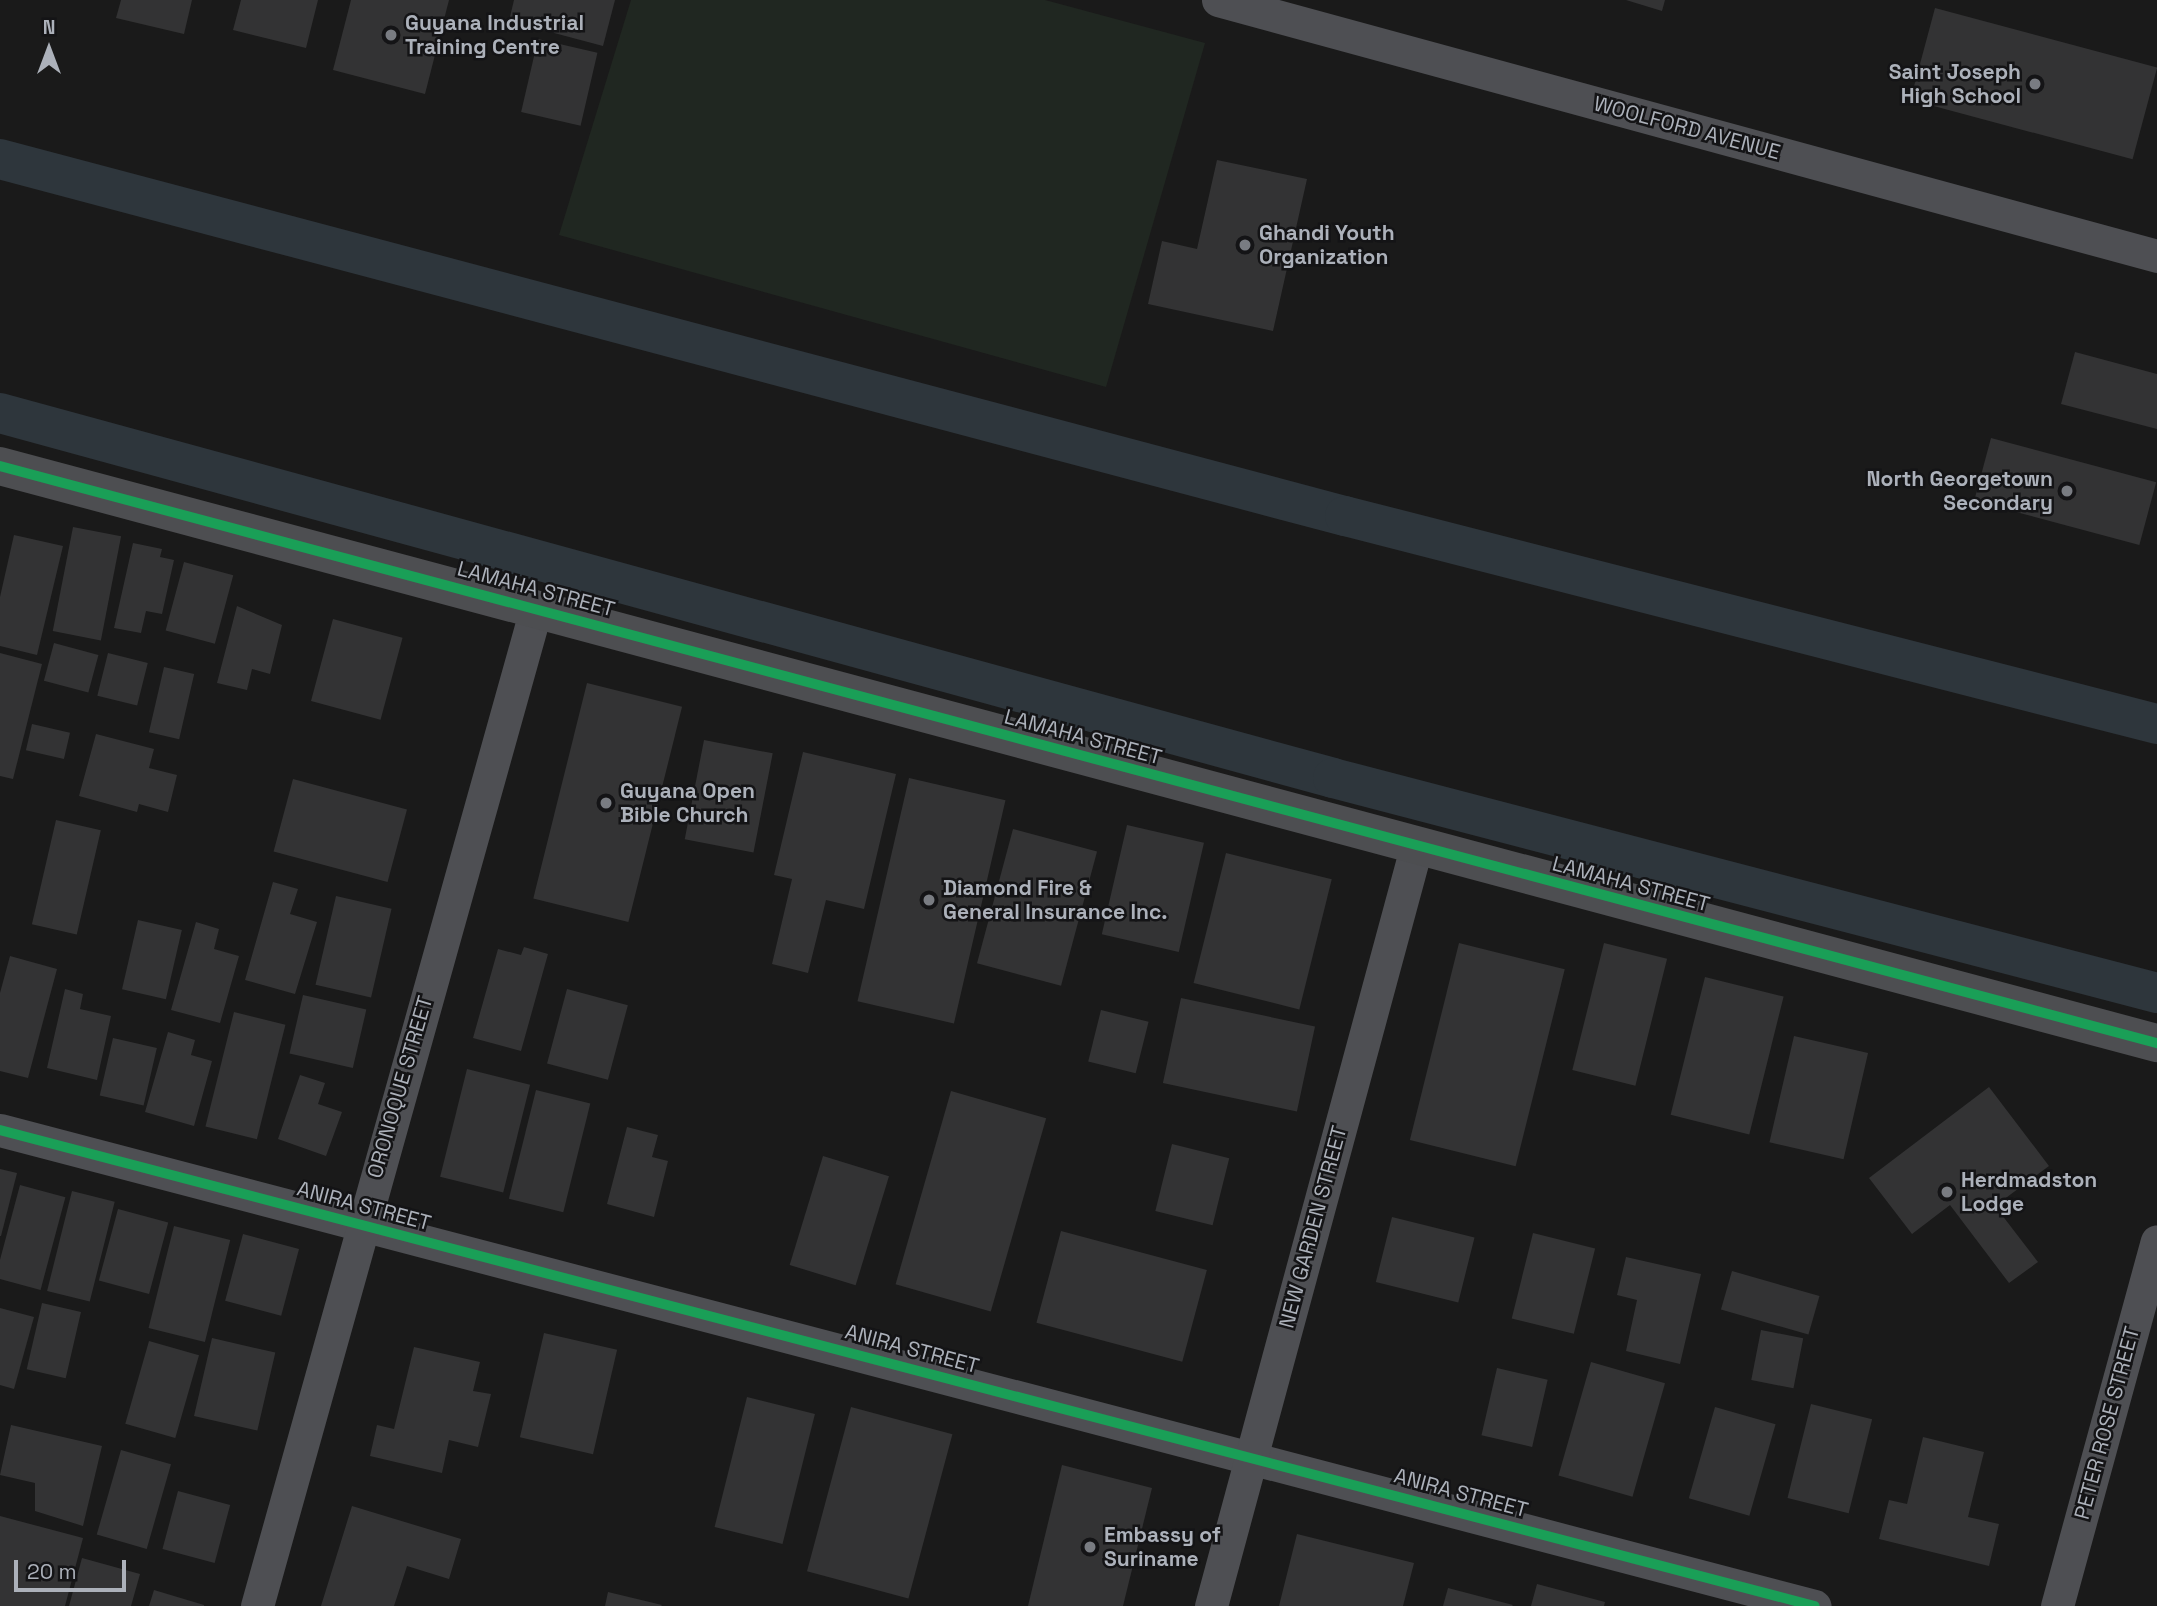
<!DOCTYPE html>
<html>
<head>
<meta charset="utf-8">
<style>
  body { margin:0 }
  #map { position:relative; width:2157px; height:1606px; overflow:hidden; background:#1a1a1a; font-family:"Space Grotesk",sans-serif }
  div>[style] { position:absolute }
  .green>* { inset:0; background:#202721 }
  .canal>* { height:40px; margin:-20px; padding:0 20px; transform-origin:20px; border-radius:20px; background:#2e363c }
  .building>* { inset:0; background:#333334; transform-origin:0 0 }
  .street>* { height:33px; margin:-16.5px; padding:0 16.5px; transform-origin:16.5px; border-radius:16.5px; background:#4e4f53 }
  .secondary>* { height:38px; margin:-19px; padding:0 19px; transform-origin:19px; border-radius:19px; background:#4d4e51 }
  .cycleway>* { height:10px; margin:-5px; padding:0 5px; transform-origin:5px; border-radius:5px; background:#1a9f57 }
  .dots>* { width:19px; height:19px; translate:-50% -50%; box-sizing:border-box; border:4px solid #141416; border-radius:50% }
  span { translate:-50% -50%; white-space:nowrap; text-align:center; line-height:1.15; -webkit-text-stroke:5px #141416; paint-order:stroke }
  .poi-label { font-size:21px; color:#acb1ba; font-weight:700 }
  .left { translate:0 -50%; text-align:left }
  .right { translate:-100% -50%; text-align:right }
  .street-label { font-size:21px; color:#acb1ba }
  .north { position:absolute; left:14px; top:14px; width:70px; height:70px; -webkit-text-stroke:5px #141416; paint-order:stroke; rotate:0deg; font-size:19px; font-weight:700; line-height:28px; text-align:center; color:#acb1ba }
  .north::after { content:''; display:block; margin:auto; width:24px; height:32px; background:#acb1ba; clip-path:polygon(50% 0,100% 100%,50% 72%,0 100%) }
  .scale { position:absolute; left:14px; top:1560px; width:112px; height:32px; box-sizing:border-box; border:4px solid #acb1ba; border-top:0; padding-left:9px; font-size:21px; line-height:24px; white-space:nowrap; color:#acb1ba; -webkit-text-stroke:5px #141416; paint-order:stroke }
</style>
</head>
<body>
<div id="map">
  <div class="green">
    <i style="clip-path:polygon(631px 0,1045px 0,1205px 43px,1106px 387px,559px 235px)"></i>
  </div>
  <div class="canal">
    <i style="left:0;top:159px;width:1392px;rotate:14.87deg"></i>
    <i style="left:1345px;top:516px;width:838px;rotate:14.37deg"></i>
    <i style="left:0;top:413px;width:1382px;rotate:15.31deg"></i>
    <i style="left:1333px;top:778px;width:852px;rotate:14.62deg"></i>
  </div>
  <div class="building">
    <i style="clip-path:polygon(121px 0,192px 0,184px 34px,116px 18px)"></i>
    <i style="clip-path:polygon(241px 0,318px 0,306px 48px,233px 30px)"></i>
    <i style="clip-path:polygon(351px 0,449px 0,425px 94px,333px 70px)"></i>
    <i style="clip-path:polygon(514px 0,615px 0,603px 46px,509px 21px)"></i>
    <i style="clip-path:polygon(1626px 0,1665px 0,1662px 11px)"></i>
    <i style="left:1935px;top:8px;width:230px;height:95px;rotate:15deg"></i>
    <i style="left:538px;top:39px;width:61px;height:75px;rotate:13deg"></i>
    <i style="clip-path:polygon(1217px 160px,1307px 179px,1273px 331px,1148px 304px,1162px 241px,1197px 249px)"></i>
    <i style="clip-path:polygon(2075px 352px,2157px 374px,2157px 429px,2061px 404px)"></i>
    <i style="left:1991px;top:438px;width:171px;height:65px;rotate:15deg"></i>
    <i style="left:73px;top:527px;width:49px;height:106px;rotate:11deg"></i>
    <i style="clip-path:polygon(14px 535px,63px 546px,37px 655px,0 646px,0 597px)"></i>
    <i style="clip-path:polygon(133px 543px,162px 549px,160px 557px,174px 560px,162px 614px,146px 611px,141px 633px,114px 628px)"></i>
    <i style="left:184px;top:562px;width:51px;height:71px;rotate:15deg"></i>
    <i style="clip-path:polygon(237px 606px,282px 625px,270px 674px,252px 669px,247px 690px,217px 683px)"></i>
    <i style="left:333px;top:619px;width:72px;height:85px;rotate:15deg"></i>
    <i style="left:54px;top:643px;width:46px;height:39px;rotate:15deg"></i>
    <i style="clip-path:polygon(0 653px,42px 664px,13px 779px,0 776px)"></i>
    <i style="left:108px;top:653px;width:41px;height:44px;rotate:14deg"></i>
    <i style="left:164px;top:667px;width:31px;height:67px;rotate:13deg"></i>
    <i style="left:587px;top:683px;width:98px;height:222px;rotate:14deg"></i>
    <i style="left:32px;top:724px;width:39px;height:27px;rotate:13deg"></i>
    <i style="clip-path:polygon(96px 734px,154px 749px,149px 768px,177px 775px,168px 812px,139px 804px,137px 812px,79px 796px)"></i>
    <i style="left:704px;top:740px;width:70px;height:101px;rotate:11deg"></i>
    <i style="clip-path:polygon(803px 752px,896px 774px,864px 909px,826px 900px,808px 973px,772px 964px,792px 879px,774px 875px)"></i>
    <i style="left:909px;top:778px;width:99px;height:229px;rotate:13deg"></i>
    <i style="left:293px;top:779px;width:118px;height:75px;rotate:15deg"></i>
    <i style="left:56px;top:820px;width:46px;height:107px;rotate:13deg"></i>
    <i style="left:1127px;top:825px;width:79px;height:112px;rotate:13deg"></i>
    <i style="left:1013px;top:829px;width:87px;height:139px;rotate:15deg"></i>
    <i style="left:1226px;top:853px;width:109px;height:134px;rotate:14deg"></i>
    <i style="clip-path:polygon(273px 882px,298px 889px,290px 914px,317px 922px,295px 994px,245px 980px)"></i>
    <i style="left:336px;top:896px;width:57px;height:91px;rotate:13deg"></i>
    <i style="left:138px;top:920px;width:45px;height:71px;rotate:13deg"></i>
    <i style="clip-path:polygon(196px 922px,219px 929px,214px 949px,239px 956px,220px 1023px,171px 1010px)"></i>
    <i style="left:1459px;top:943px;width:109px;height:203px;rotate:14deg"></i>
    <i style="left:1604px;top:943px;width:65px;height:131px;rotate:14deg"></i>
    <i style="clip-path:polygon(524px 947px,548px 954px,521px 1051px,473px 1038px,498px 949px,521px 955px)"></i>
    <i style="clip-path:polygon(10px 956px,57px 969px,28px 1078px,0 1071px,0 993px)"></i>
    <i style="left:1705px;top:977px;width:81px;height:142px;rotate:14deg"></i>
    <i style="clip-path:polygon(65px 989px,83px 994px,80px 1009px,111px 1016px,97px 1080px,47px 1068px)"></i>
    <i style="left:567px;top:989px;width:63px;height:77px;rotate:15deg"></i>
    <i style="left:303px;top:995px;width:65px;height:60px;rotate:13deg"></i>
    <i style="left:1181px;top:998px;width:137px;height:87px;rotate:12deg"></i>
    <i style="left:1101px;top:1010px;width:49px;height:53px;rotate:14deg"></i>
    <i style="left:234px;top:1012px;width:53px;height:118px;rotate:14deg"></i>
    <i style="clip-path:polygon(168px 1032px,195px 1040px,191px 1055px,212px 1061px,194px 1126px,145px 1112px)"></i>
    <i style="left:1794px;top:1036px;width:76px;height:109px;rotate:13deg"></i>
    <i style="left:113px;top:1038px;width:45px;height:59px;rotate:13deg"></i>
    <i style="left:467px;top:1069px;width:65px;height:111px;rotate:14deg"></i>
    <i style="clip-path:polygon(300px 1075px,325px 1083px,318px 1104px,342px 1112px,326px 1156px,278px 1139px)"></i>
    <i style="clip-path:polygon(1989px 1087px,2049px 1166px,1995px 1206px,2038px 1262px,2009px 1283px,1950px 1205px,1912px 1234px,1869px 1178px)"></i>
    <i style="left:536px;top:1090px;width:56px;height:112px;rotate:14deg"></i>
    <i style="left:951px;top:1091px;width:99px;height:201px;rotate:16deg"></i>
    <i style="clip-path:polygon(627px 1127px,658px 1135px,652px 1157px,668px 1161px,654px 1217px,607px 1204px)"></i>
    <i style="left:1172px;top:1144px;width:59px;height:69px;rotate:14deg"></i>
    <i style="left:823px;top:1156px;width:69px;height:114px;rotate:17deg"></i>
    <i style="clip-path:polygon(0 1169px,17px 1173px,1px 1236px,0 1236px)"></i>
    <i style="left:20px;top:1185px;width:47px;height:96px;rotate:15deg"></i>
    <i style="left:72px;top:1191px;width:44px;height:103px;rotate:14deg"></i>
    <i style="left:118px;top:1209px;width:52px;height:74px;rotate:15deg"></i>
    <i style="left:1392px;top:1217px;width:85px;height:67px;rotate:14deg"></i>
    <i style="left:174px;top:1226px;width:58px;height:105px;rotate:14deg"></i>
    <i style="left:1061px;top:1231px;width:151px;height:95px;rotate:15deg"></i>
    <i style="left:1533px;top:1233px;width:64px;height:88px;rotate:14deg"></i>
    <i style="left:243px;top:1234px;width:58px;height:69px;rotate:15deg"></i>
    <i style="clip-path:polygon(1626px 1257px,1701px 1274px,1680px 1364px,1626px 1351px,1637px 1300px,1617px 1295px)"></i>
    <i style="left:1732px;top:1271px;width:91px;height:40px;rotate:16deg"></i>
    <i style="left:42px;top:1303px;width:40px;height:68px;rotate:13deg"></i>
    <i style="clip-path:polygon(0 1308px,34px 1317px,14px 1389px,0 1385px)"></i>
    <i style="left:1761px;top:1330px;width:43px;height:51px;rotate:11deg"></i>
    <i style="left:544px;top:1333px;width:75px;height:107px;rotate:13deg"></i>
    <i style="left:212px;top:1338px;width:65px;height:80px;rotate:13deg"></i>
    <i style="left:149px;top:1341px;width:52px;height:86px;rotate:16deg"></i>
    <i style="clip-path:polygon(414px 1347px,480px 1362px,473px 1391px,491px 1394px,478px 1447px,449px 1440px,442px 1473px,370px 1456px,377px 1425px,394px 1429px)"></i>
    <i style="left:1591px;top:1362px;width:77px;height:118px;rotate:16deg"></i>
    <i style="left:1497px;top:1368px;width:52px;height:69px;rotate:13deg"></i>
    <i style="left:747px;top:1397px;width:70px;height:134px;rotate:14deg"></i>
    <i style="left:1811px;top:1404px;width:63px;height:97px;rotate:14deg"></i>
    <i style="left:851px;top:1407px;width:105px;height:170px;rotate:15deg"></i>
    <i style="left:1715px;top:1407px;width:63px;height:95px;rotate:16deg"></i>
    <i style="clip-path:polygon(11px 1425px,102px 1446px,83px 1526px,35px 1511px,35px 1483px,0 1475px)"></i>
    <i style="clip-path:polygon(1923px 1437px,1984px 1452px,1968px 1517px,1999px 1524px,1989px 1566px,1879px 1539px,1889px 1500px,1907px 1504px)"></i>
    <i style="left:121px;top:1450px;width:52px;height:88px;rotate:16deg"></i>
    <i style="clip-path:polygon(1062px 1465px,1152px 1488px,1123px 1606px,1028px 1606px)"></i>
    <i style="left:178px;top:1491px;width:54px;height:60px;rotate:15deg"></i>
    <i style="clip-path:polygon(352px 1506px,461px 1539px,449px 1579px,407px 1566px,394px 1606px,321px 1606px)"></i>
    <i style="clip-path:polygon(0 1516px,83px 1538px,65px 1606px,0 1606px)"></i>
    <i style="clip-path:polygon(1297px 1534px,1414px 1563px,1403px 1606px,1279px 1606px)"></i>
    <i style="clip-path:polygon(82px 1558px,140px 1574px,131px 1606px,69px 1606px)"></i>
    <i style="clip-path:polygon(1537px 1584px,1605px 1602px,1604px 1606px,1531px 1606px)"></i>
    <i style="clip-path:polygon(1448px 1588px,1513px 1605px,1512px 1606px,1443px 1606px)"></i>
    <i style="clip-path:polygon(154px 1590px,204px 1605px,204px 1606px,149px 1606px)"></i>
    <i style="clip-path:polygon(608px 1592px,662px 1605px,661px 1606px,605px 1606px)"></i>
  </div>
  <div class="street">
    <i style="left:1218px;top:0;width:973px;rotate:15.25deg"></i>
    <i style="left:0;top:1130px;width:1876px;rotate:14.7deg"></i>
    <i style="left:257px;top:1606px;width:1035px;rotate:-74.37deg"></i>
    <i style="left:1211px;top:1606px;width:785px;rotate:-74.87deg"></i>
    <i style="left:2057px;top:1606px;width:378px;rotate:-74.7deg"></i>
  </div>
  <div class="secondary">
    <i style="left:0;top:466px;width:2233px;rotate:14.98deg"></i>
  </div>
  <div class="cycleway">
    <i style="left:0;top:466px;width:2233px;rotate:14.98deg"></i>
    <i style="left:0;top:1130px;width:1876px;rotate:14.7deg"></i>
  </div>
  <div class="dots">
    <i style="left:391px;top:35px;background:#797c82"></i>
    <i style="left:2035px;top:84px;background:#797c82"></i>
    <i style="left:1245px;top:245px;background:#797c82"></i>
    <i style="left:2067px;top:491px;background:#797c82"></i>
    <i style="left:606px;top:803px;background:#797c82"></i>
    <i style="left:929px;top:900px;background:#797c82"></i>
    <i style="left:1947px;top:1192px;background:#797c82"></i>
    <i style="left:1090px;top:1547px;background:#797c82"></i>
  </div>
  <div class="poi-label">
    <span class="left" style="left:405px;top:35px">Guyana Industrial<br>Training Centre</span>
    <span class="right" style="left:2021px;top:84px">Saint Joseph<br>High School</span>
    <span class="left" style="left:1259px;top:245px">Ghandi Youth<br>Organization</span>
    <span class="right" style="left:2053px;top:491px">North Georgetown<br>Secondary</span>
    <span class="left" style="left:620px;top:803px">Guyana Open<br>Bible Church</span>
    <span class="left" style="left:943px;top:900px">Diamond Fire &amp;<br>General Insurance Inc.</span>
    <span class="left" style="left:1961px;top:1192px">Herdmadston<br>Lodge</span>
    <span class="left" style="left:1104px;top:1547px">Embassy of<br>Suriname</span>
  </div>
  <div class="street-label">
    <span style="left:1687px;top:128px;rotate:15deg">WOOLFORD AVENUE</span>
    <span style="left:536px;top:589px;rotate:15deg">LAMAHA STREET</span>
    <span style="left:1083px;top:737px;rotate:15deg">LAMAHA STREET</span>
    <span style="left:1631px;top:884px;rotate:15deg">LAMAHA STREET</span>
    <span style="left:400px;top:1087px;rotate:-74deg">ORONOQUE STREET</span>
    <span style="left:364px;top:1206px;rotate:15deg">ANIRA STREET</span>
    <span style="left:1313px;top:1227px;rotate:-75deg">NEW GARDEN STREET</span>
    <span style="left:912px;top:1349px;rotate:15deg">ANIRA STREET</span>
    <span style="left:2107px;top:1423px;rotate:-75deg">PETER ROSE STREET</span>
    <span style="left:1461px;top:1493px;rotate:15deg">ANIRA STREET</span>
  </div>
  <div class="north">N</div>
  <div class="scale">20 m</div>
</div>
</body>
</html>
